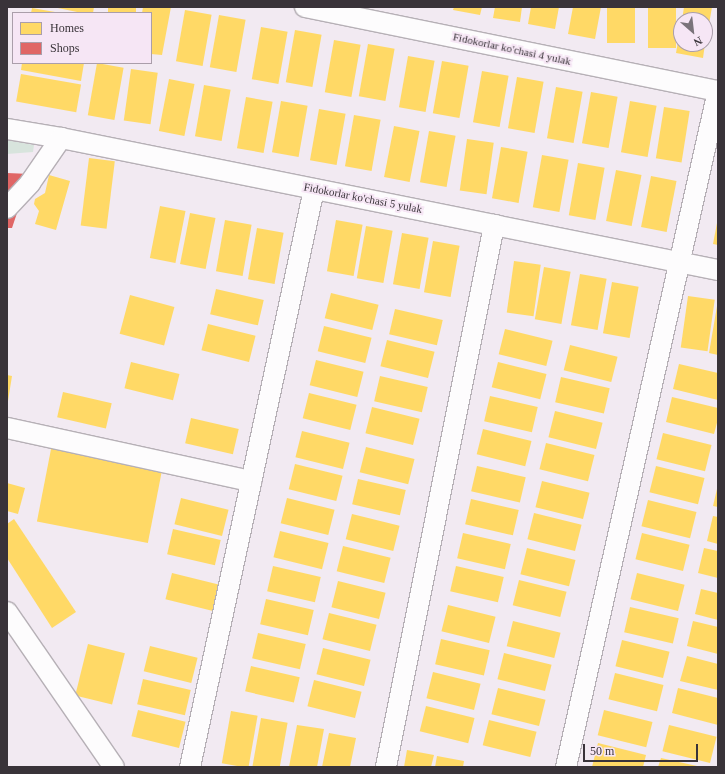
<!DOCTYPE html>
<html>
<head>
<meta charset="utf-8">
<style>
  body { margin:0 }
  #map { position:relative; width:725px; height:774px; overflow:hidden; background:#f2eaf2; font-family:Georgia,serif }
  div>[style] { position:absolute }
  .green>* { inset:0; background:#d8e4dd }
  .homes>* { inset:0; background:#ffd966; transform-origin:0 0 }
  .shops>* { inset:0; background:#e06666 }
  .roads { filter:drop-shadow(1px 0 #b6b0b6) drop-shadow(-1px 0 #b6b0b6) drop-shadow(0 1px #b6b0b6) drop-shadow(0 -1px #b6b0b6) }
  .minor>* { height:20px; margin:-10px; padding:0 10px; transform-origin:10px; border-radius:10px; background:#fdfcfd }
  span { translate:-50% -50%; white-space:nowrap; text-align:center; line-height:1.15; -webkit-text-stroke:4px #f6e6f5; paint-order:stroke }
  .street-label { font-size:11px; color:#393339 }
  .frame { position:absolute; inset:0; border:8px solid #393339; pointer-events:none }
  .legend { position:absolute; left:12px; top:12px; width:140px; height:52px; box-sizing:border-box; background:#f6e6f5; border:1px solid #aa9eaa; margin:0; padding:5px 7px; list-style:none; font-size:12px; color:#393339 }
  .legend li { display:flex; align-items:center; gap:8px; height:20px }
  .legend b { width:20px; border:1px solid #aa9eaa }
  .north { position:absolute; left:673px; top:12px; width:40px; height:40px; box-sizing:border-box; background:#f6e6f5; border:1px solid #aa9eaa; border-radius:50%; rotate:152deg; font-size:11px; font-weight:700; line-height:16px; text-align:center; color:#393339 }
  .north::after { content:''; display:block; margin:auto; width:14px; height:18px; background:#7a737a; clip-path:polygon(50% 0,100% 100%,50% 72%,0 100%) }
  .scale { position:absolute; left:583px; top:744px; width:115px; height:18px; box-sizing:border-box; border:2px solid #393339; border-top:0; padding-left:5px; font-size:12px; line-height:14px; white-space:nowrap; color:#393339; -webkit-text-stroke:3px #f6e6f5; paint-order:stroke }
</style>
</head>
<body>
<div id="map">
  <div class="green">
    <i style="clip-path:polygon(7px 140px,34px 145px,33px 152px,7px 154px)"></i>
  </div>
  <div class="homes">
    <i style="clip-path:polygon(53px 7px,94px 7px,93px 13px,82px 13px)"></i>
    <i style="left:108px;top:7px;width:28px;height:6px"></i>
    <i style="clip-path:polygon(143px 7px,171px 7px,162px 55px,151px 54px,151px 13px,142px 13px)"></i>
    <i style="clip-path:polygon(454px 7px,482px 7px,480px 15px,453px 10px)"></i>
    <i style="clip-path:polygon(495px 7px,522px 7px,520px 22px,493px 18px)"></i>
    <i style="clip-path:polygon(531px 7px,559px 7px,555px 29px,528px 24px)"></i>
    <i style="clip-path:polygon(573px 7px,601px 7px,595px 39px,568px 34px)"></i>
    <i style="left:607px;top:7px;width:28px;height:36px"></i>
    <i style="left:648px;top:7px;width:28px;height:41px"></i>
    <i style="clip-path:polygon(684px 7px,712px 7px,706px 42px,705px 20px,682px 20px)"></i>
    <i style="clip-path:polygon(32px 8px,55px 12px,55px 13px,31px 13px)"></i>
    <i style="left:185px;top:10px;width:27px;height:52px;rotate:10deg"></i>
    <i style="left:219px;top:15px;width:27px;height:53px;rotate:10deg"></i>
    <i style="left:261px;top:27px;width:27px;height:53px;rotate:10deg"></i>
    <i style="left:295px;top:30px;width:27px;height:53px;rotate:10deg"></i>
    <i style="clip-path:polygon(680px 30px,681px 44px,705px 44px,703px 58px,676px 53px)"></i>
    <i style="left:334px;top:40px;width:27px;height:53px;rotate:10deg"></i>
    <i style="left:368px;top:44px;width:27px;height:53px;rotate:10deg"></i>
    <i style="left:408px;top:56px;width:27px;height:52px;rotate:10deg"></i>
    <i style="left:442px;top:61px;width:27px;height:53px;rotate:10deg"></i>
    <i style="clip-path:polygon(22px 63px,84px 63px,81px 81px,21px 70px)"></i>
    <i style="left:97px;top:63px;width:27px;height:53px;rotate:10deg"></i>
    <i style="left:131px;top:69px;width:27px;height:52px;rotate:8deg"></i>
    <i style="left:482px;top:71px;width:27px;height:52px;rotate:10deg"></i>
    <i style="left:21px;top:74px;width:61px;height:28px;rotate:10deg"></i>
    <i style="left:517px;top:77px;width:27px;height:52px;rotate:10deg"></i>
    <i style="left:169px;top:79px;width:26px;height:53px;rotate:11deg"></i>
    <i style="left:204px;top:85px;width:27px;height:52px;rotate:10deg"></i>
    <i style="left:556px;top:87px;width:27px;height:52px;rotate:10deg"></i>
    <i style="left:591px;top:92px;width:27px;height:52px;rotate:10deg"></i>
    <i style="left:246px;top:97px;width:27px;height:52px;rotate:10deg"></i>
    <i style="left:281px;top:101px;width:27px;height:52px;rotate:10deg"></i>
    <i style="left:630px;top:101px;width:27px;height:52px;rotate:10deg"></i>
    <i style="left:664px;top:107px;width:26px;height:52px;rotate:9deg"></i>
    <i style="left:319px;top:109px;width:27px;height:52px;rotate:10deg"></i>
    <i style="left:354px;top:115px;width:27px;height:52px;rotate:10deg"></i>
    <i style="left:394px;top:126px;width:26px;height:52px;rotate:11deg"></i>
    <i style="left:429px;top:131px;width:27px;height:52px;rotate:10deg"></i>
    <i style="left:467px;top:139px;width:27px;height:52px;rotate:8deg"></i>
    <i style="left:501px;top:147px;width:27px;height:52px;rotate:10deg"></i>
    <i style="left:542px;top:155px;width:27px;height:53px;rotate:10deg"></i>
    <i style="left:89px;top:158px;width:26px;height:68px;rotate:7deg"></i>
    <i style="left:578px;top:163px;width:27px;height:53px;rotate:10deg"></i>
    <i style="left:616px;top:170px;width:26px;height:52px;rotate:11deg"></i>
    <i style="clip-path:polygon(49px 175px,70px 181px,56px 230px,35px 224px,39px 211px,34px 204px,35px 199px,45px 193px)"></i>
    <i style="left:651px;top:176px;width:26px;height:52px;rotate:11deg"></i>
    <i style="left:160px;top:206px;width:26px;height:53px;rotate:11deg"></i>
    <i style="left:190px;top:213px;width:26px;height:52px;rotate:11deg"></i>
    <i style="left:225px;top:220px;width:27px;height:52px;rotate:10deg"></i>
    <i style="left:336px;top:220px;width:27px;height:52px;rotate:10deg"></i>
    <i style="clip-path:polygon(717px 223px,718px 223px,718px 245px,713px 244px)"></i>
    <i style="left:366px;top:226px;width:27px;height:53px;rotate:10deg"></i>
    <i style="left:257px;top:228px;width:27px;height:52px;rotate:10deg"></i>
    <i style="left:402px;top:233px;width:27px;height:52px;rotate:10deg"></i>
    <i style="left:433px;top:241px;width:27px;height:52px;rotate:10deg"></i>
    <i style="left:514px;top:261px;width:27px;height:52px;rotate:8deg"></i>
    <i style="left:544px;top:267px;width:27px;height:53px;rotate:10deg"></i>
    <i style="left:580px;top:274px;width:27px;height:52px;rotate:10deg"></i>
    <i style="left:612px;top:282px;width:27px;height:52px;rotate:10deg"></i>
    <i style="left:216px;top:289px;width:49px;height:26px;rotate:13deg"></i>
    <i style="left:331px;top:293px;width:49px;height:26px;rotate:14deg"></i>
    <i style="left:130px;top:295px;width:46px;height:40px;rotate:15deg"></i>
    <i style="left:688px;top:296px;width:27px;height:52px;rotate:8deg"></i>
    <i style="clip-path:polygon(717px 306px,718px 306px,718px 355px,709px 353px)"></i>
    <i style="left:395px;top:309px;width:49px;height:26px;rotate:13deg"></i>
    <i style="left:208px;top:324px;width:49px;height:27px;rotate:14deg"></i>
    <i style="left:324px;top:326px;width:49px;height:26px;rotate:14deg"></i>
    <i style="left:505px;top:329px;width:49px;height:26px;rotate:14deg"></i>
    <i style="left:387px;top:340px;width:49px;height:27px;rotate:14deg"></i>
    <i style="left:570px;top:345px;width:49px;height:26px;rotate:14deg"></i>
    <i style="left:316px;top:360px;width:49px;height:26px;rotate:14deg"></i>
    <i style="left:131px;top:362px;width:50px;height:27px;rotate:14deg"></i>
    <i style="left:498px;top:362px;width:50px;height:26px;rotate:14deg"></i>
    <i style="clip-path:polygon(679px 364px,718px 373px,718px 400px,673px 389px)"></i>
    <i style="clip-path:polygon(7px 375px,12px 376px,8px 401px,7px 401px)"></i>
    <i style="left:380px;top:376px;width:49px;height:26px;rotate:13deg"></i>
    <i style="left:561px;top:377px;width:50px;height:26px;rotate:13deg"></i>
    <i style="left:63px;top:392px;width:50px;height:26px;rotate:13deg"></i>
    <i style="left:309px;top:393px;width:49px;height:26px;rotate:14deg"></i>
    <i style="left:490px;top:396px;width:49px;height:26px;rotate:13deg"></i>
    <i style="clip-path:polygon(672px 397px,718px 408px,718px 419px,714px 434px,666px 422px)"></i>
    <i style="left:372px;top:407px;width:49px;height:27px;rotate:14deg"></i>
    <i style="left:555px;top:411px;width:49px;height:27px;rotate:14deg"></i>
    <i style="left:191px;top:418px;width:49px;height:26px;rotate:13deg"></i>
    <i style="left:483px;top:429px;width:50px;height:26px;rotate:14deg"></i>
    <i style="left:302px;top:431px;width:49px;height:27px;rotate:14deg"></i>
    <i style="left:663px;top:433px;width:50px;height:27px;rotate:14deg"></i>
    <i style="left:546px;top:443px;width:50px;height:27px;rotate:14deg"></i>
    <i style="left:52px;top:444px;width:113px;height:79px;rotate:11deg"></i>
    <i style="left:366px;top:447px;width:50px;height:26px;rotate:14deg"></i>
    <i style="left:295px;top:464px;width:49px;height:26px;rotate:14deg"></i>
    <i style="left:477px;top:466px;width:50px;height:26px;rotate:13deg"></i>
    <i style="left:656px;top:466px;width:50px;height:27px;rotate:14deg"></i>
    <i style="left:358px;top:479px;width:49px;height:26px;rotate:13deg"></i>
    <i style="left:542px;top:481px;width:49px;height:27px;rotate:14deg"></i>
    <i style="clip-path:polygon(7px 483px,25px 488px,18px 514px,7px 511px)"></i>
    <i style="clip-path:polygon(717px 489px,718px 489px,718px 507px,713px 506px)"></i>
    <i style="left:181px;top:498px;width:49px;height:27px;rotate:14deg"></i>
    <i style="left:287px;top:498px;width:49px;height:26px;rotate:14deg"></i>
    <i style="left:471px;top:499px;width:49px;height:26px;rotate:13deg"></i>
    <i style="left:648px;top:500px;width:50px;height:27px;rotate:14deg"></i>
    <i style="left:534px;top:513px;width:49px;height:27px;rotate:14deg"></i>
    <i style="left:352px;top:514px;width:49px;height:26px;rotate:14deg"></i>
    <i style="clip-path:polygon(713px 516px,718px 517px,718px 544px,707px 541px)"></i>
    <i style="clip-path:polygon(14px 519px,76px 612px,52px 628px,7px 558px,7px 524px)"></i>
    <i style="left:173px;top:529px;width:49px;height:26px;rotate:13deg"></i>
    <i style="left:280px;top:531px;width:50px;height:27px;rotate:14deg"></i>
    <i style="left:463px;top:533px;width:49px;height:26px;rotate:13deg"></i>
    <i style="left:642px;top:533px;width:49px;height:27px;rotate:14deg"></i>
    <i style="left:343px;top:546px;width:49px;height:26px;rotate:14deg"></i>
    <i style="left:527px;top:548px;width:50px;height:27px;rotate:14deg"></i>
    <i style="clip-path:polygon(704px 548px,718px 551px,718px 578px,698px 573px)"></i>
    <i style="left:273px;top:566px;width:49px;height:26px;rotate:13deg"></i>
    <i style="left:456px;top:566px;width:49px;height:26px;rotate:13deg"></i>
    <i style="left:172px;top:573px;width:49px;height:27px;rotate:14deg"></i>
    <i style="left:637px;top:573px;width:49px;height:27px;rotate:14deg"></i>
    <i style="left:519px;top:580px;width:49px;height:26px;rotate:14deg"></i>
    <i style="left:338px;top:581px;width:49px;height:27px;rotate:14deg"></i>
    <i style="clip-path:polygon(701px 589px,718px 593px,718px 620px,695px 614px)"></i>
    <i style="left:266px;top:599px;width:49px;height:26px;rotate:13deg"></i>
    <i style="left:448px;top:605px;width:49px;height:27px;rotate:14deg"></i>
    <i style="left:630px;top:607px;width:50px;height:26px;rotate:13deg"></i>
    <i style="left:329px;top:613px;width:49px;height:27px;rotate:14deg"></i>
    <i style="left:513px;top:621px;width:49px;height:26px;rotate:14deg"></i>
    <i style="clip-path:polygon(693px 621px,718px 627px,718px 654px,687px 646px)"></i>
    <i style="left:258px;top:633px;width:49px;height:26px;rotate:13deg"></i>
    <i style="left:441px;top:639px;width:50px;height:26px;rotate:13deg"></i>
    <i style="left:622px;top:640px;width:49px;height:27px;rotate:14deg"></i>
    <i style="left:88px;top:644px;width:38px;height:53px;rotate:14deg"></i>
    <i style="left:150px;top:646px;width:49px;height:26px;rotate:14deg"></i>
    <i style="left:323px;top:648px;width:49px;height:27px;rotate:14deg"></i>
    <i style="left:504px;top:653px;width:49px;height:27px;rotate:14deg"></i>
    <i style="clip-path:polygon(687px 656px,718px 664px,718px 690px,680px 681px)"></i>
    <i style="left:251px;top:666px;width:50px;height:26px;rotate:13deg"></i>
    <i style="left:433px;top:672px;width:49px;height:27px;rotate:14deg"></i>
    <i style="left:615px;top:673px;width:50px;height:27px;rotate:14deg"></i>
    <i style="left:143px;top:679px;width:49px;height:26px;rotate:13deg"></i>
    <i style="left:314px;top:680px;width:49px;height:27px;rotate:14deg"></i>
    <i style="left:498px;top:688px;width:49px;height:27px;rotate:14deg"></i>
    <i style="clip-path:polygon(678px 688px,718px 698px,718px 725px,672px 713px)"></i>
    <i style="left:426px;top:706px;width:50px;height:26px;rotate:14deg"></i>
    <i style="left:138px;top:710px;width:49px;height:27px;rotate:14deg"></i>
    <i style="left:604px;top:710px;width:50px;height:26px;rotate:14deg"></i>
    <i style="left:231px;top:711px;width:27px;height:53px;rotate:10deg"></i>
    <i style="left:261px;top:718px;width:27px;height:50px;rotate:10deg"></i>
    <i style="left:489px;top:720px;width:49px;height:26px;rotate:14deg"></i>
    <i style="clip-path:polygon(297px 725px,324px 729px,317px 767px,289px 767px)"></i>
    <i style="left:669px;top:725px;width:49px;height:27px;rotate:14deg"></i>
    <i style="clip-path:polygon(329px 733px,356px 738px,350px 767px,322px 767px)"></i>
    <i style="clip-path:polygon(598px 743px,646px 755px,643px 767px,592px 767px)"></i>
    <i style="clip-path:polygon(407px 750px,434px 755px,431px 767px,404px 767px)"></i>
    <i style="clip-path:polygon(437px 756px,464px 761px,463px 767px,435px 767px)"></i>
    <i style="clip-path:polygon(661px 758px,697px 766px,697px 767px,658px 767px)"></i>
  </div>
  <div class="shops">
    <i style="clip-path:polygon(7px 173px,30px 174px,12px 228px,7px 228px)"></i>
  </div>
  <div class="roads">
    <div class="minor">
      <i style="left:305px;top:7px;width:421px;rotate:11.5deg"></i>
      <i style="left:7px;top:129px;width:55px;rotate:9.5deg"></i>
      <i style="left:61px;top:138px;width:670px;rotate:11.36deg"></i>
      <i style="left:7px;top:208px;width:34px;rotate:-47deg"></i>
      <i style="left:30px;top:183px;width:55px;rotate:-55.4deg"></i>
      <i style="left:7px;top:428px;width:250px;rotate:12.3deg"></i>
      <i style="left:7px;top:612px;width:188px;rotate:55.4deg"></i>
      <i style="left:190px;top:767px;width:591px;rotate:-77.89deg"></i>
      <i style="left:386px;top:767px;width:553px;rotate:-78.73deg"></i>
      <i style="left:566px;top:767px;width:693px;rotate:-77.33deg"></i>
    </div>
  </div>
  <div class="street-label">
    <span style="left:512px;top:49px;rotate:12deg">Fidokorlar ko'chasi 4 yulak</span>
    <span style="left:363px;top:198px;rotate:11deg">Fidokorlar ko'chasi 5 yulak</span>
  </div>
  <div class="frame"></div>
  <ul class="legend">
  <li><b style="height:11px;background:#ffd966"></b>Homes</li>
  <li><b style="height:11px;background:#e06666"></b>Shops</li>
  </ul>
  <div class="north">N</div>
  <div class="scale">50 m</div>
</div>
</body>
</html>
